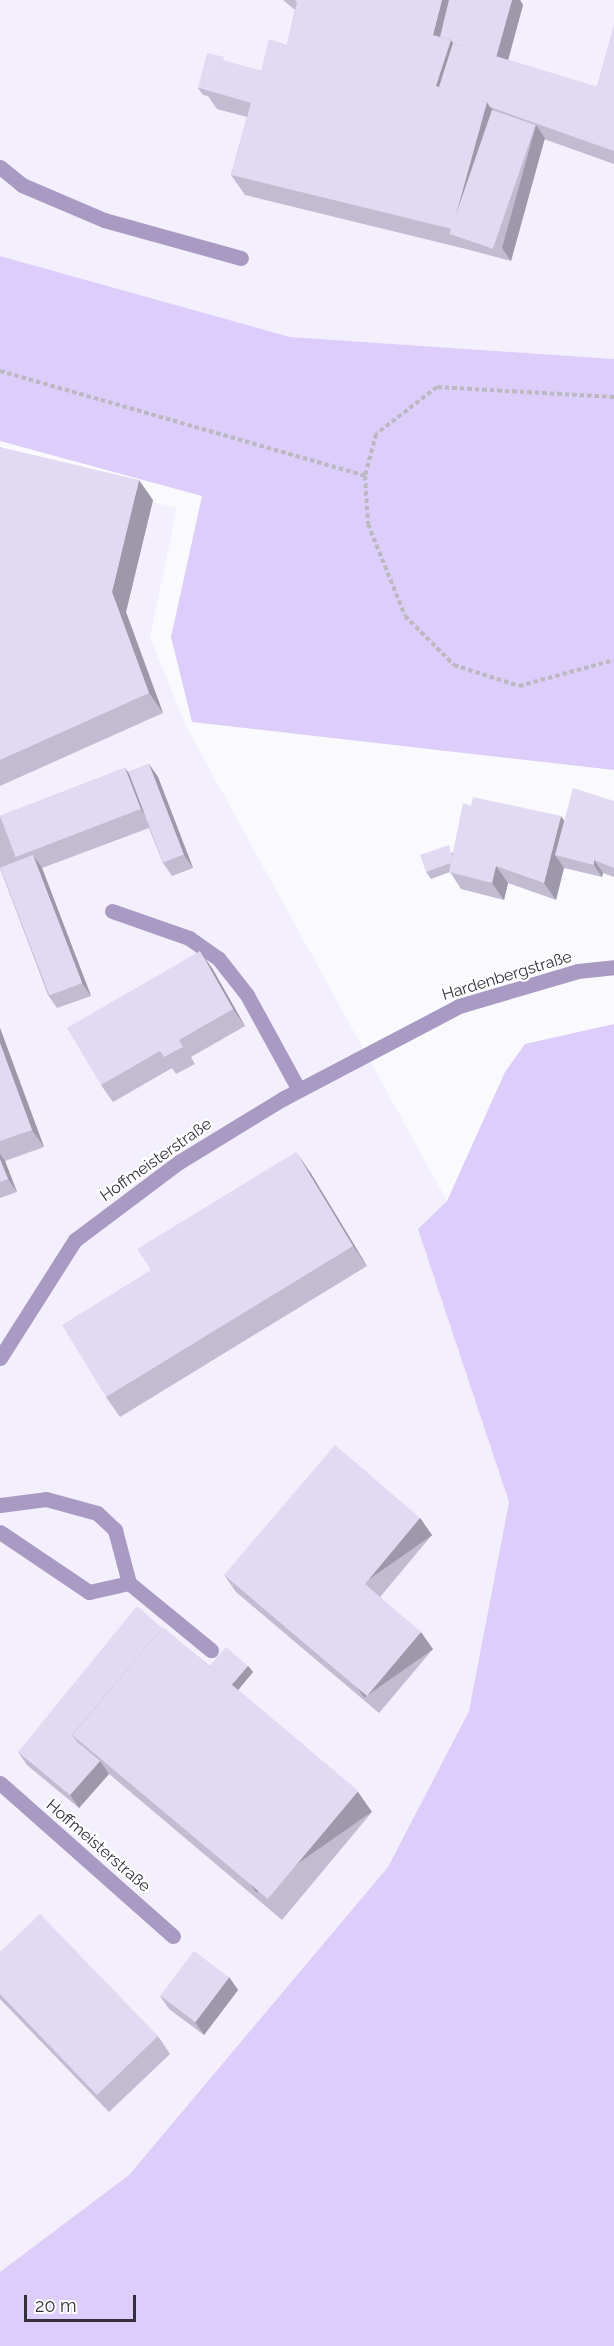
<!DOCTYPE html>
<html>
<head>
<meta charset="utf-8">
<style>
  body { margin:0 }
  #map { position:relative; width:614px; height:2346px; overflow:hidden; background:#faf9fe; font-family:Raleway,sans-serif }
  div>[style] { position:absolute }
  .built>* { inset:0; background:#f3effc }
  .green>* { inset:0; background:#dccdfa }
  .path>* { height:4px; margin-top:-2px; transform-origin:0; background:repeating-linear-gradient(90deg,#bab9bf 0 4.5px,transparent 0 7.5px) }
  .service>* { height:15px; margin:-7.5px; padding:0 7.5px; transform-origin:7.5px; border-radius:7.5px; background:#a89ac2 }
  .minor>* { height:15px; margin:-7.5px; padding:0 7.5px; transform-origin:7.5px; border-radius:7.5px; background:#a89ac2 }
  .wall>* { inset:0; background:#c2bbd1 }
  .shaded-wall>* { inset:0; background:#9e99aa; transform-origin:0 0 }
  .building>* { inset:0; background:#e2daf3; transform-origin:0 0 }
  span { translate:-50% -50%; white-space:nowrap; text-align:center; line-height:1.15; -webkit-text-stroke:4.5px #fff; paint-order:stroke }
  .street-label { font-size:16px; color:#33303a }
  .scale { position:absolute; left:24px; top:2295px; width:112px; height:27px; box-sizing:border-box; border:3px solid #33303a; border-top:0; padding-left:8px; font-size:18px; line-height:21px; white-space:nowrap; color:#33303a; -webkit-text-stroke:4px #fff; paint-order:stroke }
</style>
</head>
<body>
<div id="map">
  <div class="built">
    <i style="clip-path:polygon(0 0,614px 0,614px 359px,290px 337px,0 256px)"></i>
    <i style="clip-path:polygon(0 466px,177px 508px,150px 637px,187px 728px,447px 1201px,418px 1229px,509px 1502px,469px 1711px,388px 1867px,129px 2175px,0 2272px)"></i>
  </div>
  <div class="green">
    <i style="clip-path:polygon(0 256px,290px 337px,614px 359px,614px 770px,192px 722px,171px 637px,202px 496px,0 441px)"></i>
    <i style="clip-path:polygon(614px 1024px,614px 2346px,0 2346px,0 2272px,129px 2175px,388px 1867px,469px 1711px,509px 1502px,418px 1229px,447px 1201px,505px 1072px,525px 1044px)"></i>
  </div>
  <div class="path">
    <i style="left:0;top:371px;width:380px;rotate:16deg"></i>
    <i style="left:614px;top:397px;width:177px;rotate:-176.8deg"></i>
    <i style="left:437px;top:387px;width:77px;rotate:142.4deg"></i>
    <i style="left:376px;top:434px;width:43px;rotate:104.7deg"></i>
    <i style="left:365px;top:476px;width:48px;rotate:86.4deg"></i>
    <i style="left:368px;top:524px;width:99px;rotate:68.1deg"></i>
    <i style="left:405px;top:616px;width:69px;rotate:45deg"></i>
    <i style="left:454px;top:665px;width:68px;rotate:17.9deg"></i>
    <i style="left:519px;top:686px;width:98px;rotate:-15.3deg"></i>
  </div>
  <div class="service">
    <i style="left:0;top:167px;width:28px;rotate:39deg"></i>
    <i style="left:22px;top:185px;width:89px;rotate:23.1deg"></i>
    <i style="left:104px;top:220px;width:142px;rotate:15.5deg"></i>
    <i style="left:112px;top:911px;width:82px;rotate:19.3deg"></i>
    <i style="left:189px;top:938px;width:35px;rotate:35deg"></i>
    <i style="left:218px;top:958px;width:47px;rotate:51.9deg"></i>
    <i style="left:247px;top:995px;width:108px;rotate:61.3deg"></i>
    <i style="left:129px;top:1583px;width:106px;rotate:39.3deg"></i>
    <i style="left:0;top:1783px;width:231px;rotate:41.5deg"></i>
  </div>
  <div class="minor">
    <i style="left:0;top:1358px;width:140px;rotate:-57.6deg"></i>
    <i style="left:75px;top:1240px;width:130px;rotate:-36.9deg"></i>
    <i style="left:179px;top:1162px;width:123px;rotate:-31.4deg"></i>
    <i style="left:284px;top:1098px;width:198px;rotate:-27.7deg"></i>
    <i style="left:459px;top:1006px;width:124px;rotate:-16.4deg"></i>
    <i style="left:578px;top:971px;width:36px;rotate:-6deg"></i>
    <i style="left:0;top:1505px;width:46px;rotate:-7.4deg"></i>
    <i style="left:46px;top:1499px;width:53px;rotate:15.4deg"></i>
    <i style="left:97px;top:1513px;width:25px;rotate:43deg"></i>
    <i style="left:115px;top:1530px;width:55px;rotate:75.2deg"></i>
    <i style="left:129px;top:1583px;width:41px;rotate:167.3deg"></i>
    <i style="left:89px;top:1592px;width:107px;rotate:-146deg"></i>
  </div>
  <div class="wall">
    <i style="clip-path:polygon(283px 0,520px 0,523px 5px,508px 60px,597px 87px,614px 26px,614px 164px,544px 139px,511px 261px,466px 249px,245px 195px,231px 175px,247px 117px,217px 109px,208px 96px,203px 95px,198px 88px,227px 62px,261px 71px,287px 45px,295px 10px)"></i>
    <i style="clip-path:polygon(0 447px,153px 500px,126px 612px,163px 713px,0 786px)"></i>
    <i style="clip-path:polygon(149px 764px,158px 777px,193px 868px,172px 876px,163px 863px,149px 828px,42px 868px,91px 996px,57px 1008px,48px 995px,0 868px,0 816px,125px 768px,128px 772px)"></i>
    <i style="clip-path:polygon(614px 801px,614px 877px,603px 873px,602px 877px,564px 868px,556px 900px,508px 883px,504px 900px,461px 889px,450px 872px,431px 879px,426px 872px,453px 852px,471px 806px,564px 821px)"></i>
    <i style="clip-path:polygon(212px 968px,245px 1026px,191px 1057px,195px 1064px,176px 1074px,172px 1068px,113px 1102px,101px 1085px)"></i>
    <i style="clip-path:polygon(0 1028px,44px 1147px,5px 1161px,17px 1192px,0 1198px)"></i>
    <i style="clip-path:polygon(310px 1172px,367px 1266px,120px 1417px,106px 1397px,151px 1270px)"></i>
    <i style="clip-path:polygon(420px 1518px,432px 1535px,380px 1597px,433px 1649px,379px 1713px,236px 1592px,224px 1575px)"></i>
    <i style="clip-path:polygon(162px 1628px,210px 1666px,248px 1666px,253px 1672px,238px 1690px,358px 1792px,372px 1812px,282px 1920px,108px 1773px,109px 1774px,79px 1808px,27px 1765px,18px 1752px)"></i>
    <i style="clip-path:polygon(0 1952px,158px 2036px,170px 2054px,109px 2112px,0 1999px)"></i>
    <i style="clip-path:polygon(229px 1977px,238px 1990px,204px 2035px,169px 2009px,160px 1996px)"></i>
  </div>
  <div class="shaded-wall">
    <i style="clip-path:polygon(442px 0,462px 0,465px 60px,438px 89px,436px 86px,433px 35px)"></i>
    <i style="clip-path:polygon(512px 0,520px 0,523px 5px,504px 75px,495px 62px)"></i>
    <i style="clip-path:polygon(487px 102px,501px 122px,457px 236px,452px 229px)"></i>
    <i style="clip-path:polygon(536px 125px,545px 138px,511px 261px,502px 248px)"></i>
    <i style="clip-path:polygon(139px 480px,153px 500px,126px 612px,163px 713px,149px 693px,112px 592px)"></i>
    <i style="clip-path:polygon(149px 764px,158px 777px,193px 868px,184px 855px)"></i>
    <i style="clip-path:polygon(125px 768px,137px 785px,153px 826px,141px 809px)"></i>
    <i style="clip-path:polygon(561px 816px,573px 833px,555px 855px,564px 868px,556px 900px,544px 883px)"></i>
    <i style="clip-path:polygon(33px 855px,42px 868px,91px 996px,82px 983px)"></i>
    <i style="clip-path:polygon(594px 860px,603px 873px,602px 877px,594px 865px)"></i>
    <i style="clip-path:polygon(496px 866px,508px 883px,504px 900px,492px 883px)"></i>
    <i style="clip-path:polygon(200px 951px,212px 968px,245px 1026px,233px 1009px)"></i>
    <i style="clip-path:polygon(0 1028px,44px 1147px,32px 1130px,0 1043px)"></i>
    <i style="clip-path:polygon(296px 1152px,310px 1172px,367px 1266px,353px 1246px)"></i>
    <i style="clip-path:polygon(0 1154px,5px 1161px,17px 1192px,8px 1179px,0 1159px)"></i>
    <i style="left:420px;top:1518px;width:21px;height:86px;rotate:55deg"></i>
    <i style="left:421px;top:1632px;width:21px;height:84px;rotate:55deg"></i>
    <i style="clip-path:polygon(248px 1666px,253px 1672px,234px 1695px,229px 1688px)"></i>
    <i style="clip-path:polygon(100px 1761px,109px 1774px,79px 1808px,70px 1795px)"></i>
    <i style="left:358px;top:1792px;width:24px;height:141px;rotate:55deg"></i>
    <i style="clip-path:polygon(229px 1977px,238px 1990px,204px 2035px,195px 2022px)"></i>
  </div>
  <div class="building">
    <i style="clip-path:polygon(295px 0,442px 0,433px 35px,451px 40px,436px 86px,487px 102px,452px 229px,231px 175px,251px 103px,203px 89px,212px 57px,261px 71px,269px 39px,287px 45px,297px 2px)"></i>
    <i style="clip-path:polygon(449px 0,512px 0,496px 57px,453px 43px,451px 40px,440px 37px)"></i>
    <i style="clip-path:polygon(614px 26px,614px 151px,490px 107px,487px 102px,439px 87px,453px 43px,597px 87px)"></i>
    <i style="clip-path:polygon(207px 53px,224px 57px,223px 61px,212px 57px,203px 89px,205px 89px,198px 88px)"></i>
    <i style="left:492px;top:110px;width:46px;height:131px;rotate:19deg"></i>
    <i style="clip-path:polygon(0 447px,139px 480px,112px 592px,149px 693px,0 760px)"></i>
    <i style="left:149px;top:764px;width:97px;height:22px;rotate:69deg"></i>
    <i style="left:125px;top:768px;width:44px;height:134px;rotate:69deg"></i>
    <i style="clip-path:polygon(573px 788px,614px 801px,614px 868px,594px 860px,594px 865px,555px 855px)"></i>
    <i style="clip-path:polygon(473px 797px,561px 816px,544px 883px,496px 866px,492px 883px,449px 872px,463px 803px,471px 806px)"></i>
    <i style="clip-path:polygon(449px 845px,452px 856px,451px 863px,426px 872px,420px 855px)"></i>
    <i style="left:33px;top:855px;width:137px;height:35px;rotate:69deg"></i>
    <i style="clip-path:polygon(200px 951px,233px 1009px,179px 1040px,183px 1047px,164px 1057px,160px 1051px,101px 1085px,67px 1028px)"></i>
    <i style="clip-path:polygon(0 1043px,32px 1130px,0 1141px)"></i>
    <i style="clip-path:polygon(296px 1152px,353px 1246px,106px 1397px,62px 1325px,151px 1270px,137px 1249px)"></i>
    <i style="clip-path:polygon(0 1159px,8px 1179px,0 1182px)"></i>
    <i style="clip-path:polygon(335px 1445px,420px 1518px,365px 1584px,421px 1632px,367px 1696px,224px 1575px)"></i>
    <i style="clip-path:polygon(137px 1606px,162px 1628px,72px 1735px,77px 1742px,100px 1761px,70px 1795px,18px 1752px)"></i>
    <i style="left:163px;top:1627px;width:255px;height:141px;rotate:40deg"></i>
    <i style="left:226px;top:1647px;width:29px;height:25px;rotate:41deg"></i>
    <i style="clip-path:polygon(40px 1914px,158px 2036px,97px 2095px,0 1994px,0 1952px)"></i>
    <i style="left:194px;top:1951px;width:44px;height:56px;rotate:37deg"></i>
  </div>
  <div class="street-label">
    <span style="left:507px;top:976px;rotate:-17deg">Hardenbergstraße</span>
    <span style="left:156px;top:1160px;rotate:-35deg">Hoffmeisterstraße</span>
    <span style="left:98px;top:1846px;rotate:41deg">Hoffmeisterstraße</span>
  </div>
  <div class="scale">20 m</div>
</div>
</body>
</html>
